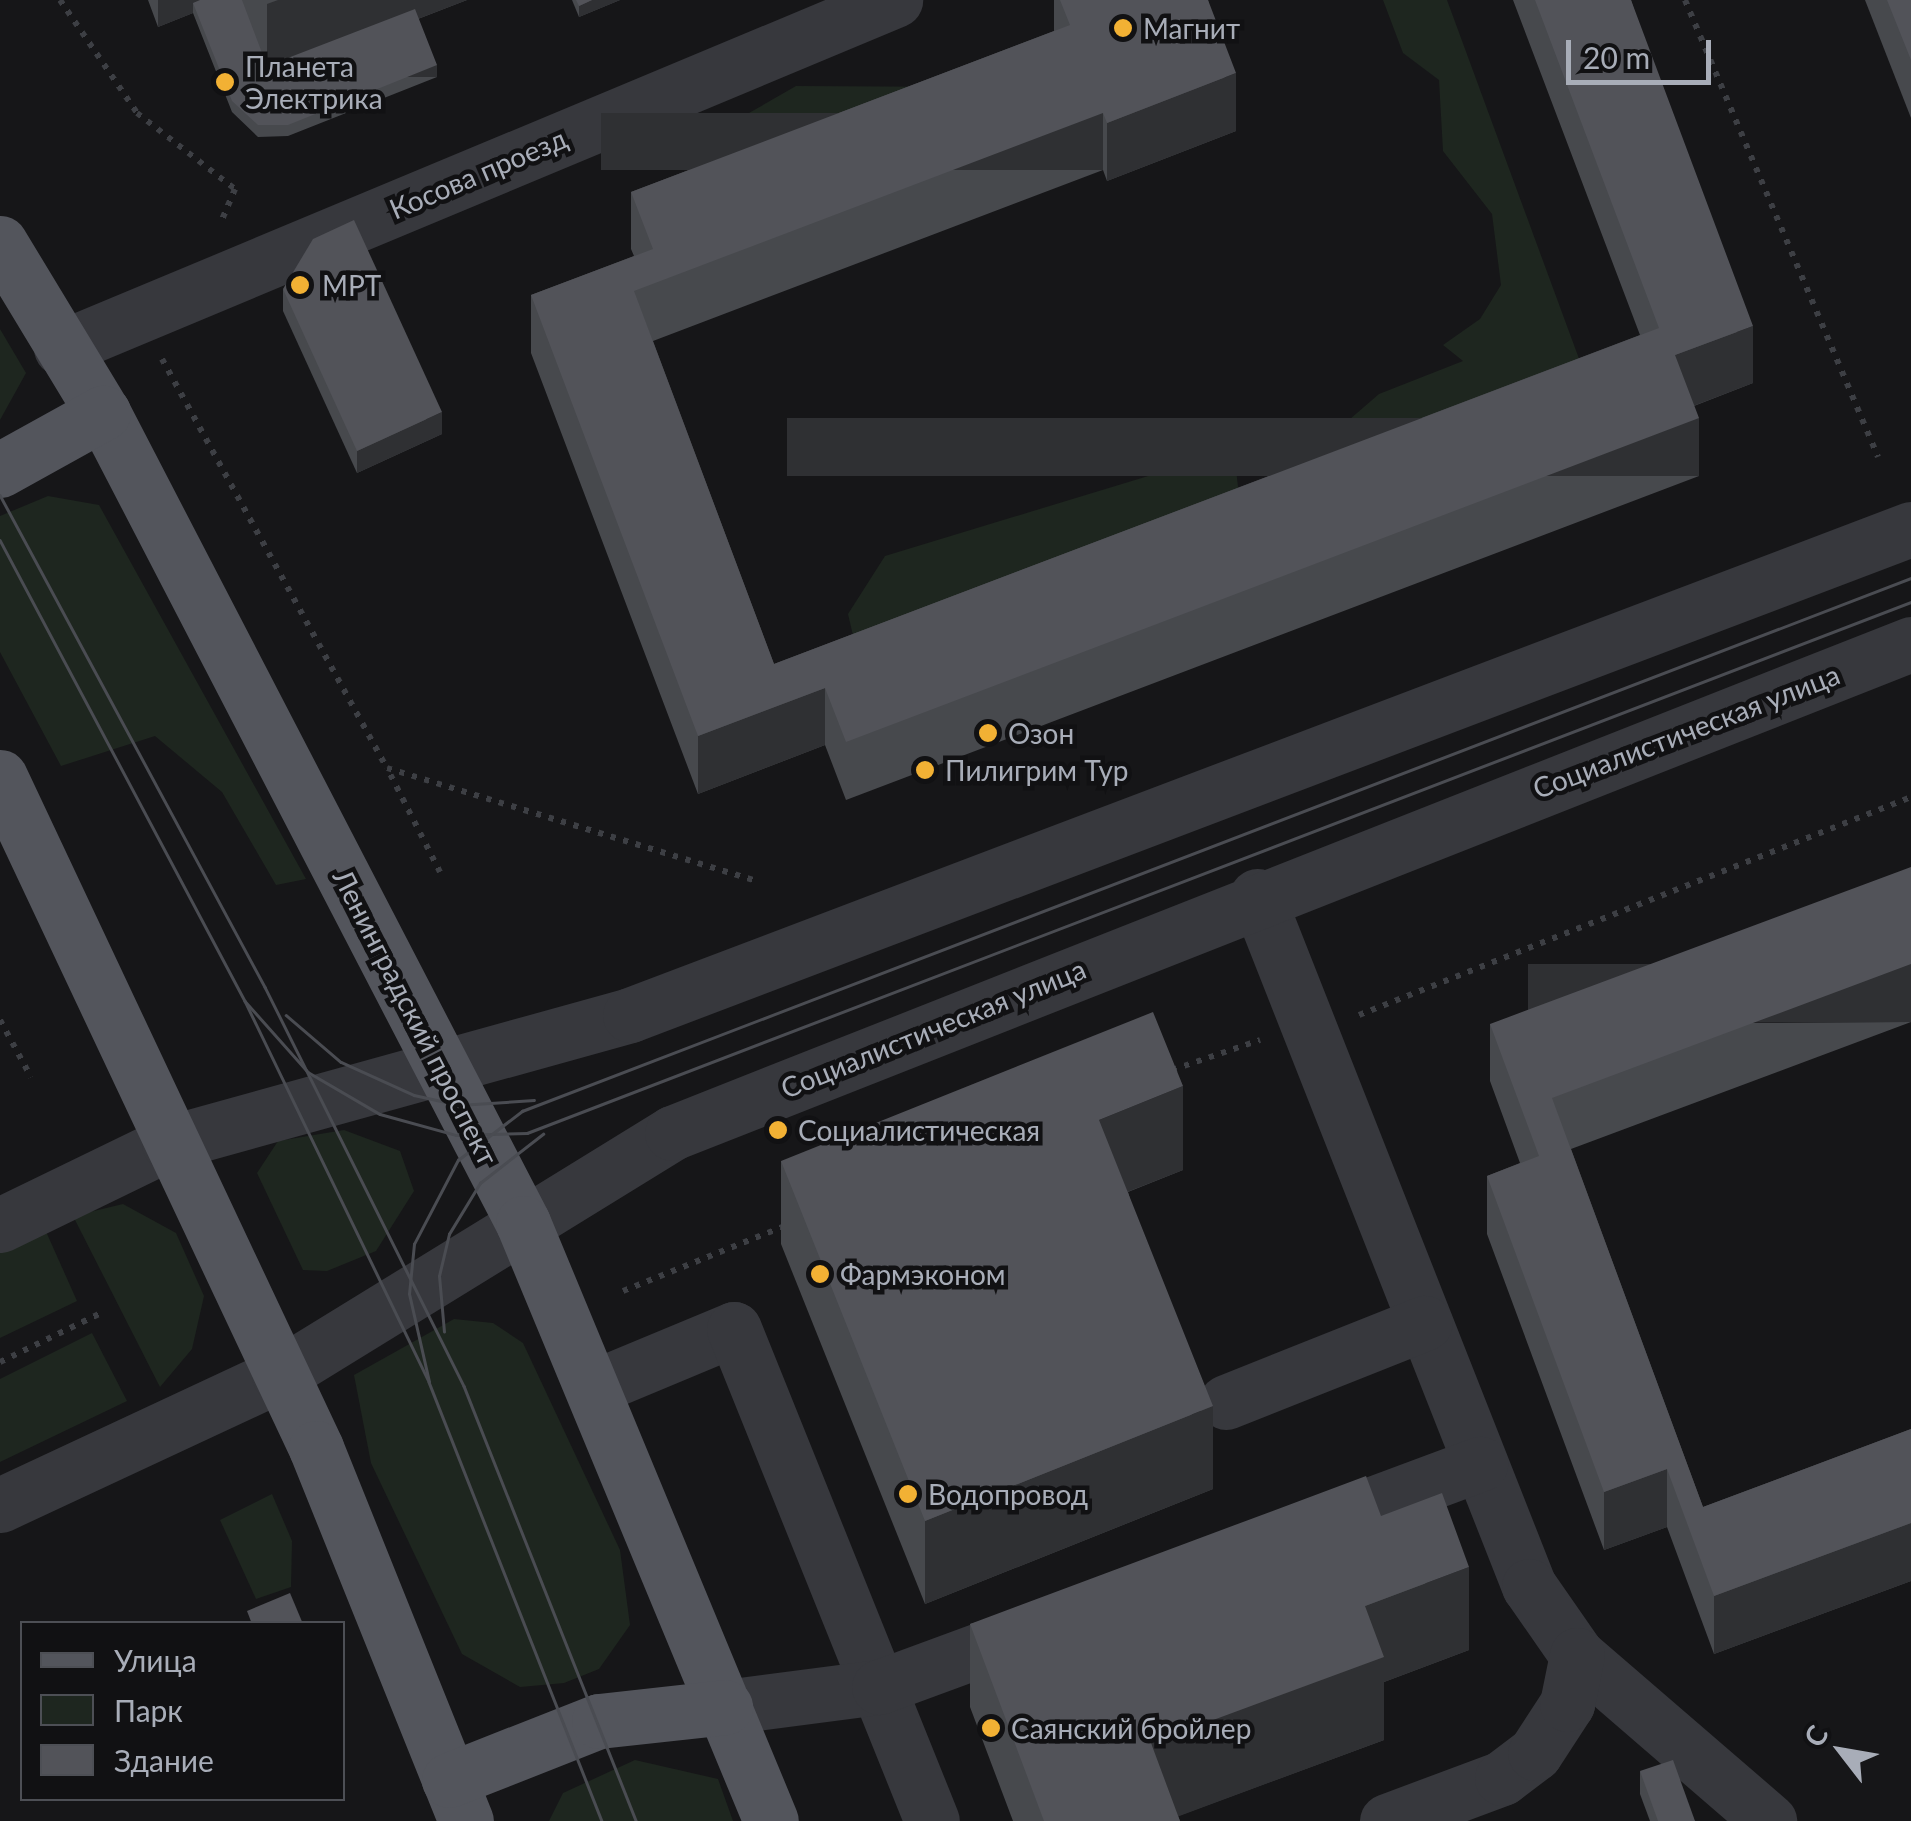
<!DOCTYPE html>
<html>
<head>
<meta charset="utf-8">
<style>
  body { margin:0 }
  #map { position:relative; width:1911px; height:1821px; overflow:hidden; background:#161618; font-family:Lato,sans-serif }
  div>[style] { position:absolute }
  .green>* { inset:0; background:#1e261f }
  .path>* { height:6px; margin-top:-3px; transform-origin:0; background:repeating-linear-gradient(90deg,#3d3f44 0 5px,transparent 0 13px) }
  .minor>* { height:55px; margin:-27.5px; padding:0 27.5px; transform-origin:27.5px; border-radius:27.5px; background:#37383d }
  .major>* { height:55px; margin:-27.5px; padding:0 27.5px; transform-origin:27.5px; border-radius:27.5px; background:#53555c }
  .tram>* { height:2.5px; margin:-1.25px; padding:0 1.25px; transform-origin:1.25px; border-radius:1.25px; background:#4a4c52 }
  .wall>* { inset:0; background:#47494d }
  .shaded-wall>* { inset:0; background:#2f3033; transform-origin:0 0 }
  .building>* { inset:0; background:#525359 }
  .dots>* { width:28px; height:28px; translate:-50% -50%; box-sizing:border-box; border:5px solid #111113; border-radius:50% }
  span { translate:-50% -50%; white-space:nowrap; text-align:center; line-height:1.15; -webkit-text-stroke:9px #111113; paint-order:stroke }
  .poi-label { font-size:28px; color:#a8adb8 }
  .left { translate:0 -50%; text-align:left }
  .street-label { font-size:28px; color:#a8adb8 }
  .legend { position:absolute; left:20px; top:1621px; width:325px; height:180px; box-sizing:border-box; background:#111113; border:2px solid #4d4f55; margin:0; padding:12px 18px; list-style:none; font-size:30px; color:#a8adb8 }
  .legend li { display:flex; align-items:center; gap:20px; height:50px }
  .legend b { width:50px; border:2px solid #4d4f55 }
  .north { position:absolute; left:1791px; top:1701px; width:100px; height:100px; -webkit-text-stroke:8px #111113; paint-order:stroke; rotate:301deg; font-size:28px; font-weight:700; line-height:40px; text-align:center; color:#a8adb8 }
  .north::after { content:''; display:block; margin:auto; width:35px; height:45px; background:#a8adb8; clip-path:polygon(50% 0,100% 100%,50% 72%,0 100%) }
  .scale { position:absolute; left:1566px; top:40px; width:145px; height:45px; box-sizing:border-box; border:5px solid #a8adb8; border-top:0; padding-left:12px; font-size:30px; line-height:35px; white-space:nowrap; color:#a8adb8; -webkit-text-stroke:8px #111113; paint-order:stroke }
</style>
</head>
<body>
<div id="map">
  <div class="green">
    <i style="clip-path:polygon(1383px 0,1447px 0,1585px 375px,1290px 491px,1271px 464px,1280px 442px,1335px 432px,1379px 394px,1463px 361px,1443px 345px,1480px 319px,1501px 285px,1492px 214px,1443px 151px,1439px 80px,1403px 53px)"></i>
    <i style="clip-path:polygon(796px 86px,973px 87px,745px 179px,749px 113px)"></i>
    <i style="clip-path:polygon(0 329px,26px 373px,0 420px)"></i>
    <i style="clip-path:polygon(1168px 470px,1236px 470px,1241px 511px,859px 661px,848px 614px,885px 556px)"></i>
    <i style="clip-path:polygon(48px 496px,99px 505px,306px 879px,276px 885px,222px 792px,155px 736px,61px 766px,0 652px,0 516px)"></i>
    <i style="clip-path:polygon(344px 1130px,400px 1151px,414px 1191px,376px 1251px,327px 1271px,303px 1270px,257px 1173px,278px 1141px)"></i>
    <i style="clip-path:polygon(123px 1204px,176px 1233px,204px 1296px,192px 1349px,160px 1387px,73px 1216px)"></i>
    <i style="clip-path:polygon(44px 1227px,77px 1301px,0 1338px,0 1248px)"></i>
    <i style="clip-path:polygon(454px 1319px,493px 1323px,523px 1343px,620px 1550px,630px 1625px,599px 1669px,564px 1683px,520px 1687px,462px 1654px,371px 1463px,354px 1375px)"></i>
    <i style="clip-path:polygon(92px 1333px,127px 1401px,0 1462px,0 1379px)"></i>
    <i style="clip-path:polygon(272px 1494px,292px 1541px,291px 1587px,256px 1599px,220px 1520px)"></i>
    <i style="clip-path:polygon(635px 1760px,718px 1779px,733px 1821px,549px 1821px,563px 1793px)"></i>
  </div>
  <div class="path">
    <i style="left:60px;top:0;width:137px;rotate:55.7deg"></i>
    <i style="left:137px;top:113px;width:124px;rotate:37.8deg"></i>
    <i style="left:235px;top:189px;width:38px;rotate:113deg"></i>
    <i style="left:1685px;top:0;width:496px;rotate:67.1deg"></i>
    <i style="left:162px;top:359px;width:467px;rotate:61.2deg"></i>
    <i style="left:440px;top:872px;width:117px;rotate:-117deg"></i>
    <i style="left:387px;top:768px;width:387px;rotate:17deg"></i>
    <i style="left:1359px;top:1015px;width:593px;rotate:-21.55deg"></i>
    <i style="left:0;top:1020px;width:65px;rotate:61.5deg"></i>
    <i style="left:1172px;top:1070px;width:93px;rotate:-18.8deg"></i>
    <i style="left:623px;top:1291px;width:175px;rotate:-21.9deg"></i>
    <i style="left:0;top:1362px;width:114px;rotate:-25.9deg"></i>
  </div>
  <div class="minor">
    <i style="left:61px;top:348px;width:904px;rotate:-22.65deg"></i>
    <i style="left:1257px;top:896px;width:742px;rotate:68.49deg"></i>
    <i style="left:1529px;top:1586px;width:84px;rotate:55.2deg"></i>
    <i style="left:1577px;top:1655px;width:254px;rotate:40.8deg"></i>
    <i style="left:0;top:1225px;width:188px;rotate:-25.9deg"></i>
    <i style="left:169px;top:1143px;width:478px;rotate:-15.5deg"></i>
    <i style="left:630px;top:1015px;width:1370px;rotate:-20.78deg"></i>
    <i style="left:597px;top:1386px;width:148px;rotate:-22.6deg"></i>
    <i style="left:734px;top:1329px;width:530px;rotate:68.08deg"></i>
    <i style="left:1226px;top:1402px;width:214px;rotate:-21.7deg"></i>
    <i style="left:0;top:1505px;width:308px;rotate:-25deg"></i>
    <i style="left:279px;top:1375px;width:462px;rotate:-31.6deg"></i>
    <i style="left:672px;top:1133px;width:1332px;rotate:-21.54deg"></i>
    <i style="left:1305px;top:1529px;width:187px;rotate:-20.4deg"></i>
    <i style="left:725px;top:1707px;width:155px;rotate:-7.4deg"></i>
    <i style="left:879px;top:1687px;width:174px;rotate:-20.2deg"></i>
    <i style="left:1387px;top:1821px;width:123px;rotate:-20.5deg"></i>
    <i style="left:1502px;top:1778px;width:41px;rotate:-37.1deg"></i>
    <i style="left:1535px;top:1753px;width:59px;rotate:-56.9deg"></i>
    <i style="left:1567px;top:1704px;width:50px;rotate:-78.5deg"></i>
  </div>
  <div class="major">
    <i style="left:0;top:243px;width:199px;rotate:58.8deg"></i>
    <i style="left:103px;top:413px;width:912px;rotate:62.59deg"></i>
    <i style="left:523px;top:1223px;width:647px;rotate:67.48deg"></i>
    <i style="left:0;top:470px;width:118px;rotate:-29deg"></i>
    <i style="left:0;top:777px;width:742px;rotate:64.78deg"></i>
    <i style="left:316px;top:1448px;width:402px;rotate:68.1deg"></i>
    <i style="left:449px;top:1780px;width:161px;rotate:-21.5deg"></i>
    <i style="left:599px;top:1721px;width:127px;rotate:-6.3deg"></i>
  </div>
  <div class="tram">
    <i style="left:0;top:495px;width:559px;rotate:61.69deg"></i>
    <i style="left:265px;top:987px;width:446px;rotate:63.5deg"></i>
    <i style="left:464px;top:1386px;width:468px;rotate:68.4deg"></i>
    <i style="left:0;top:540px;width:522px;rotate:62.01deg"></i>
    <i style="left:245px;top:1001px;width:423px;rotate:64.2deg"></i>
    <i style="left:429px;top:1382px;width:472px;rotate:68.5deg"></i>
    <i style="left:245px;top:1001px;width:95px;rotate:48.4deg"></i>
    <i style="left:308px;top:1072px;width:83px;rotate:30.3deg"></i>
    <i style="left:380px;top:1114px;width:79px;rotate:15.4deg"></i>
    <i style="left:456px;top:1135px;width:71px;rotate:-1.6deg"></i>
    <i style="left:527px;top:1133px;width:1482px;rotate:-20.99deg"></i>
    <i style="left:286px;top:1015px;width:72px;rotate:40.5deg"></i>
    <i style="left:341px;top:1062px;width:80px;rotate:24.3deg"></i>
    <i style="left:414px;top:1095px;width:46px;rotate:12.5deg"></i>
    <i style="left:459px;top:1105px;width:75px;rotate:-3.8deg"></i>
    <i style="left:444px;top:1332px;width:56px;rotate:-95.1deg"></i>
    <i style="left:439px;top:1276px;width:43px;rotate:-76.6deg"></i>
    <i style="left:449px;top:1234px;width:60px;rotate:-58.7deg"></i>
    <i style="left:480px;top:1183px;width:80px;rotate:-37.9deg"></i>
    <i style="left:429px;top:1382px;width:90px;rotate:-102.8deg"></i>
    <i style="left:409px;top:1294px;width:50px;rotate:-84.3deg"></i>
    <i style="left:414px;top:1244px;width:95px;rotate:-62.4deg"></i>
    <i style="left:458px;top:1160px;width:81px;rotate:-37.4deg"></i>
    <i style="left:522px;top:1111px;width:1488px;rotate:-20.99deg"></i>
  </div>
  <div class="wall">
    <i style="clip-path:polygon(148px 0,467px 0,418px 19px,437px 77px,288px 136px,258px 137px,232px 112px,193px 13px,158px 27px)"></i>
    <i style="clip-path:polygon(572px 0,620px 0,579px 17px)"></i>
    <i style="clip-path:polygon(1054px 0,1208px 0,1236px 131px,1107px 181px,1103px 170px,653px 341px,774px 664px,1640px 335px,1513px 0,1631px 0,1753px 383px,1694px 406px,1699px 476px,846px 800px,825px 745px,698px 794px,531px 353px,531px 295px,634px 256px,631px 249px,631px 192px,1054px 31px)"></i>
    <i style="clip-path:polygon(1865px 0,1911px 0,1911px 118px)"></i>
    <i style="clip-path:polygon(283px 289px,442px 434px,357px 473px,283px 311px)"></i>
    <i style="clip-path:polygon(1911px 1022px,1571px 1149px,1703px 1507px,1911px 1429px,1911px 1581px,1714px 1654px,1667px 1527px,1604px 1550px,1487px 1234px,1487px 1176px,1520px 1163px,1490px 1081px,1490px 1024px)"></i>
    <i style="clip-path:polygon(781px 1161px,1183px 1170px,1128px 1192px,1213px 1489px,925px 1604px,781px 1244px)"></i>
    <i style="clip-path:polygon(1381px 1516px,1469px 1650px,1384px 1682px,1384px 1740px,1178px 1816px,1180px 1821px,1013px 1821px,970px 1707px,970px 1624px)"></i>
    <i style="clip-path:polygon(1640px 1771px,1695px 1821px,1650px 1821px,1640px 1794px)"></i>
  </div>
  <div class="shaded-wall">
    <i style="clip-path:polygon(158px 0,228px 0,193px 3px,193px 13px,158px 27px)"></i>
    <i style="clip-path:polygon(278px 0,467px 0,267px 77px,267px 4px)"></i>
    <i style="clip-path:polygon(592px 0,620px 0,579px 17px,579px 6px)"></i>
    <i style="left:437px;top:65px;width:12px;height:161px;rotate:90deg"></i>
    <i style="clip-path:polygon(1236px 73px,1236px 131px,1107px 181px,1107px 123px)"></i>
    <i style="left:1103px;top:113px;width:57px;height:502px;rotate:90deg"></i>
    <i style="clip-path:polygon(1753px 326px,1753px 383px,1675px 413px,1675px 355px)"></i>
    <i style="clip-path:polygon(442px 412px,442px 434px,357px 473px,357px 451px)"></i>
    <i style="left:1699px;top:418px;width:58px;height:912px;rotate:90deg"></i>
    <i style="clip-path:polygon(825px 688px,825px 745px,698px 794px,698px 736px)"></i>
    <i style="left:1911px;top:964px;width:58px;height:383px;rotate:90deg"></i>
    <i style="clip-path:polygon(1183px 1086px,1183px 1170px,1099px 1203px,1099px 1120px)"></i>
    <i style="clip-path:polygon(1213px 1406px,1213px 1489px,925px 1604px,925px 1521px)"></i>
    <i style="clip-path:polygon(1667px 1469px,1667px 1527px,1604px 1550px,1604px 1492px)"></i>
    <i style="clip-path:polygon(1911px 1523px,1911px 1581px,1714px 1654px,1714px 1596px)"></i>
    <i style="clip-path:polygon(1469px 1567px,1469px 1650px,1384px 1682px,1384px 1740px,1166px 1821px,1151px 1743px,1365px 1606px)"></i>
  </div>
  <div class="building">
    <i style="clip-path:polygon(200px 0,242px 0,267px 66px,415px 9px,437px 65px,288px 125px,258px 125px,232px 101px,193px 3px)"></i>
    <i style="clip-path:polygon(576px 0,592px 0,579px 6px)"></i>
    <i style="clip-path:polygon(1060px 0,1208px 0,1236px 73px,1107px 123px,1103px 113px,634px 291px,774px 664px,1659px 328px,1535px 0,1631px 0,1753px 326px,1675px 355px,1699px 418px,846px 742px,825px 688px,698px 736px,531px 295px,653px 249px,631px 192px,1070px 25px)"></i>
    <i style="clip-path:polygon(1887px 0,1911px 0,1911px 60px)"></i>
    <i style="clip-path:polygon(354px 220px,442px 412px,357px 451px,283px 289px,313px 239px)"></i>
    <i style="clip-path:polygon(1911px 867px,1911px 964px,1552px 1098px,1703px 1507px,1911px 1429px,1911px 1523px,1714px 1596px,1667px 1469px,1604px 1492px,1487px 1176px,1539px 1156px,1490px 1024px)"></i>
    <i style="clip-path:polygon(1153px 1012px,1183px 1086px,1099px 1120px,1213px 1406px,925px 1521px,781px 1161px)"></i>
    <i style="clip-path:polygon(1366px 1476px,1381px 1516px,1442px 1493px,1469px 1567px,1365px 1606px,1384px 1657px,1151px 1743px,1180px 1821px,1044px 1821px,970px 1624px)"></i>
    <i style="clip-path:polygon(290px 1593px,303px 1624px,252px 1624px,247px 1611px)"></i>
    <i style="clip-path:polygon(1673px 1760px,1695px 1821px,1658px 1821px,1640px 1771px)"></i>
  </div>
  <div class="dots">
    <i style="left:1123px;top:28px;background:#f2b134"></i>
    <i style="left:225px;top:82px;background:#f2b134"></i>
    <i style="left:300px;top:285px;background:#f2b134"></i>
    <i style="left:988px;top:733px;background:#f2b134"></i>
    <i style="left:925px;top:770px;background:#f2b134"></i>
    <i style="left:778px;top:1130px;background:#f2b134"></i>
    <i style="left:820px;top:1274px;background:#f2b134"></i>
    <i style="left:908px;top:1494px;background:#f2b134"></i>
    <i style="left:991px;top:1728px;background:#f2b134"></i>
  </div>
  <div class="poi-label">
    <span class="left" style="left:1143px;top:28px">Магнит</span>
    <span class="left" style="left:245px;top:82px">Планета<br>Электрика</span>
    <span class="left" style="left:322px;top:285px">МРТ</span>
    <span class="left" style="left:1008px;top:733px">Озон</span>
    <span class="left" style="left:945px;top:770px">Пилигрим Тур</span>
    <span class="left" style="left:798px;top:1130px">Социалистическая</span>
    <span class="left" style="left:840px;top:1274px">Фармэконом</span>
    <span class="left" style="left:928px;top:1494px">Водопровод</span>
    <span class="left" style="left:1011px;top:1728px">Саянский бройлер</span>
  </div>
  <div class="street-label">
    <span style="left:478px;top:173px;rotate:-23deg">Косова проезд</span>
    <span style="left:1686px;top:731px;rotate:-21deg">Социалистическая улица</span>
    <span style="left:416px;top:1017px;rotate:63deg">Ленинградский проспект</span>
    <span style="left:933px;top:1028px;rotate:-22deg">Социалистическая улица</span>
  </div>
  <ul class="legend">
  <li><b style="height:12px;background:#53555c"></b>Улица</li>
  <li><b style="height:28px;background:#1e261f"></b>Парк</li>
  <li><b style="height:28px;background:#525359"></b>Здание</li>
  </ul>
  <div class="north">С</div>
  <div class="scale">20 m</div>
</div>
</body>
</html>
